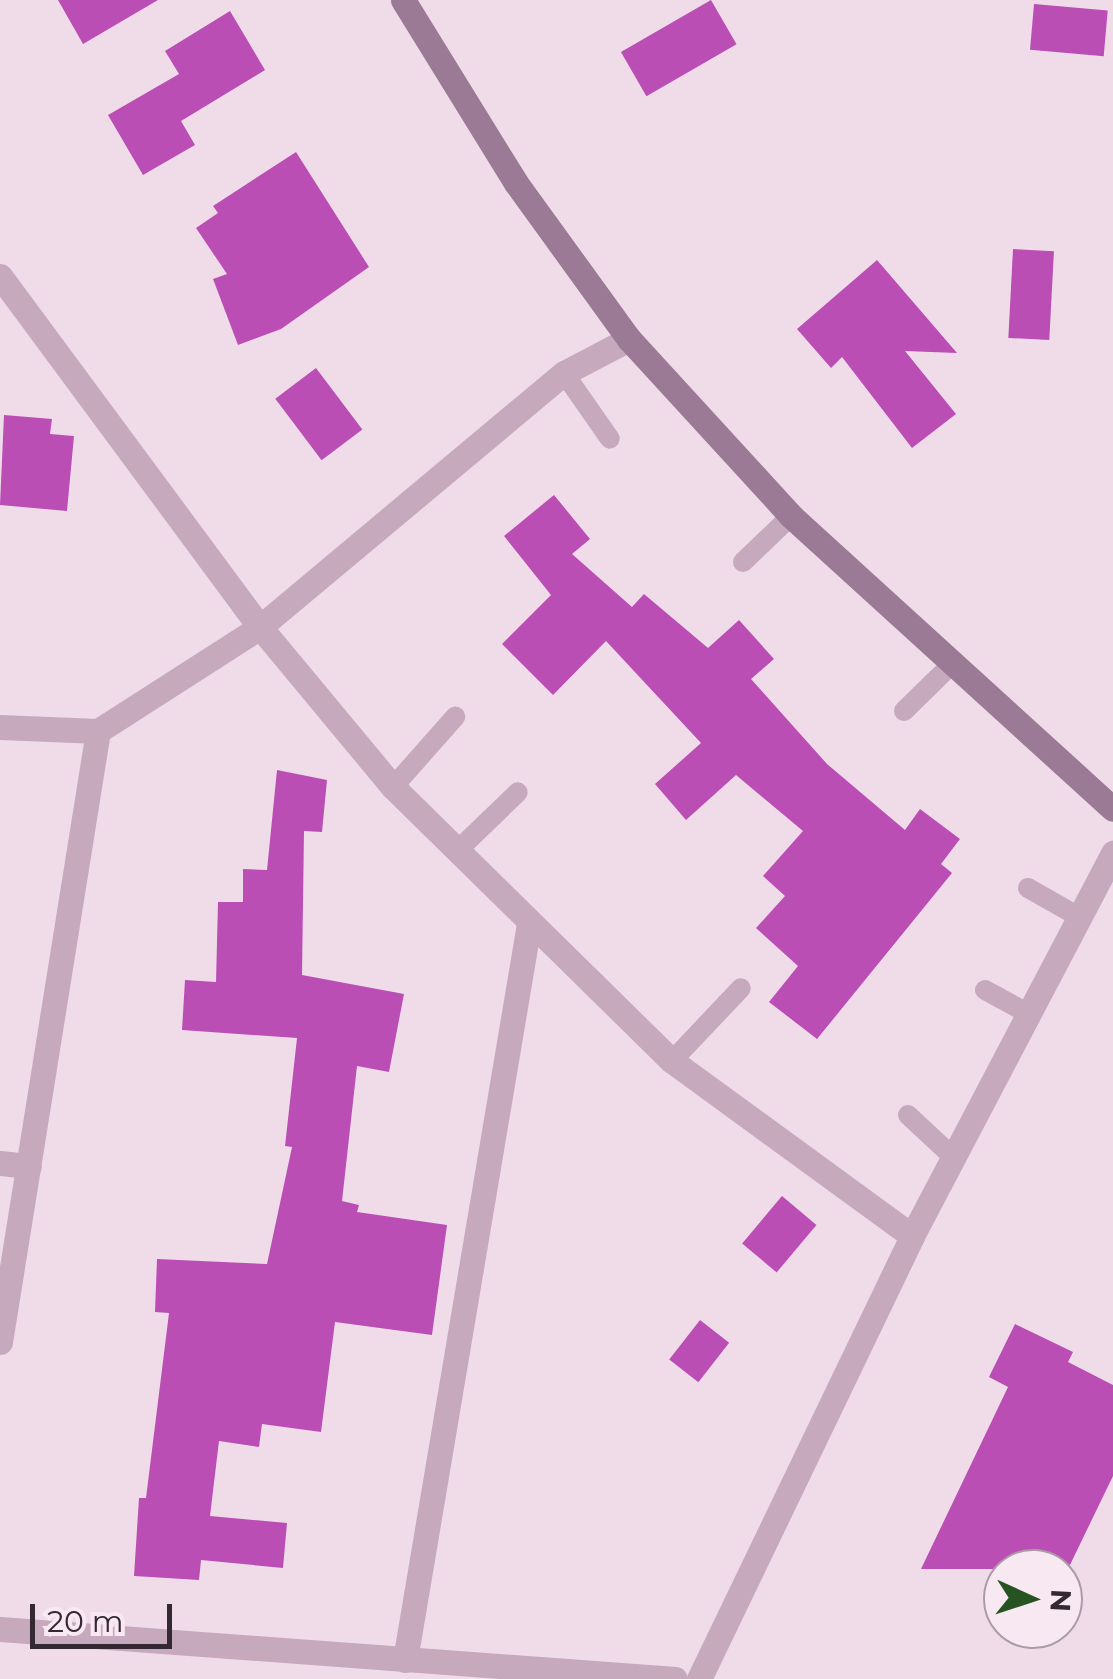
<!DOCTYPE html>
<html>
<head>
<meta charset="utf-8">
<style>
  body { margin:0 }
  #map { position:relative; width:1113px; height:1679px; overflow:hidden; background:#f0dce9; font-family:Montserrat,sans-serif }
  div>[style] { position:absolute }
  .building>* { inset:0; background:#bb4eb5; transform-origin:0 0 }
  .lane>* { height:20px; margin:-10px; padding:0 10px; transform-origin:10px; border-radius:10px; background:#c7a9be }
  .street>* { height:25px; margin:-12.5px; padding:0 12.5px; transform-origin:12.5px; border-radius:12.5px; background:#c7a9be }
  .secondary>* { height:25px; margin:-12.5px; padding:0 12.5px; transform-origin:12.5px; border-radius:12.5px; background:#9a7a94 }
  span { translate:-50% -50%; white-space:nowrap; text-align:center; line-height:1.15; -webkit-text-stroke:10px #f8e8f2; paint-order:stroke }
  .north { position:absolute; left:983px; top:1549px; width:100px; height:100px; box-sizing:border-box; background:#f8e8f2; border:2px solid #aa9ba6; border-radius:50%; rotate:93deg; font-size:28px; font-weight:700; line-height:40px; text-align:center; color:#342833 }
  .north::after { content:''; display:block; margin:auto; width:35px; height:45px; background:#275221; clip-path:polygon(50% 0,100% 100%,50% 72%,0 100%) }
  .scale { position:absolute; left:30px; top:1604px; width:142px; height:45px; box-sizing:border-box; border:5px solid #342833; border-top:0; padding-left:12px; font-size:30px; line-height:35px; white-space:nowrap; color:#342833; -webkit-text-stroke:8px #f8e8f2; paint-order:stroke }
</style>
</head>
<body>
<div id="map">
  <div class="building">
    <i style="clip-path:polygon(58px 0,158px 0,83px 44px)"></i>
    <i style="left:711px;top:0;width:51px;height:104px;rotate:60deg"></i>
    <i style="left:1034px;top:4px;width:74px;height:46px;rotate:5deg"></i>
    <i style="clip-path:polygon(230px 11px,265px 70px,181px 121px,195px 145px,143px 175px,108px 115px,179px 74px,165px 51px)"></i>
    <i style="clip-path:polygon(296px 152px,369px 267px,281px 329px,238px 345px,213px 279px,227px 274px,196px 228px,218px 213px,213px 206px)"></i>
    <i style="left:1013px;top:249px;width:41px;height:89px;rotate:3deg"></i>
    <i style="clip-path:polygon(877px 260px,957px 353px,905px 351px,956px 414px,912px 448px,842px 357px,831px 368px,797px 329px)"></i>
    <i style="left:316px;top:368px;width:77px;height:51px;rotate:53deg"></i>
    <i style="clip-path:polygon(4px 415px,52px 419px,50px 434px,74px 436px,67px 511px,0 505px)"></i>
    <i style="clip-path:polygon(554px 495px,590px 539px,572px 554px,632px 607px,644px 594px,708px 648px,739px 620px,774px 659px,751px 679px,827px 764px,905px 830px,920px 809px,960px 839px,941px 864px,952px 873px,817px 1039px,769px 1002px,798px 966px,756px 928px,785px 896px,763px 876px,803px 831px,736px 775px,686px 820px,655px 784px,701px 743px,606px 641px,553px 695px,502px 644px,551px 595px,504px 536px)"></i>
    <i style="clip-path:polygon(277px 770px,327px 780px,322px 832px,304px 831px,302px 975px,404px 994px,389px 1072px,357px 1066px,342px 1201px,359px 1205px,357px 1212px,447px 1225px,432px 1335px,335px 1322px,321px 1432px,262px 1424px,259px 1447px,219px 1441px,210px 1516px,287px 1523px,283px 1568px,201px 1560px,199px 1580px,134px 1576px,139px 1498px,146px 1498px,169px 1313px,155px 1312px,157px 1259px,267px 1264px,292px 1147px,285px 1146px,297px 1038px,182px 1030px,185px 980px,216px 982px,218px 902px,243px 902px,243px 869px,267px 870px)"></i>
    <i style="left:782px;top:1196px;width:45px;height:62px;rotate:40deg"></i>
    <i style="left:700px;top:1320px;width:37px;height:50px;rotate:38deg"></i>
    <i style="clip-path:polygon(1015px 1324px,1073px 1352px,1068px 1362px,1113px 1385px,1113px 1476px,1068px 1569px,921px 1569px,1008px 1387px,989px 1377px)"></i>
  </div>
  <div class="lane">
    <i style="left:564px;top:373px;width:80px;rotate:55.1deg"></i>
    <i style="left:743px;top:562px;width:66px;rotate:-43.8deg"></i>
    <i style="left:904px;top:711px;width:64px;rotate:-44.4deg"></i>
    <i style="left:393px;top:787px;width:94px;rotate:-48.5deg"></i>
    <i style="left:458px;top:850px;width:83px;rotate:-44deg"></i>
    <i style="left:1028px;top:888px;width:59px;rotate:29.6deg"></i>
    <i style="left:985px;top:990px;width:50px;rotate:28.6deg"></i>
    <i style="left:672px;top:1061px;width:100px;rotate:-46.6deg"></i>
    <i style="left:908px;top:1115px;width:62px;rotate:43deg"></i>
  </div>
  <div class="street">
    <i style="left:0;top:276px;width:437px;rotate:53.5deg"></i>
    <i style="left:260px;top:627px;width:208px;rotate:50.3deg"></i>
    <i style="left:393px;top:787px;width:391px;rotate:44.5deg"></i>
    <i style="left:672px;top:1061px;width:297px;rotate:36.1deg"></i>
    <i style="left:0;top:727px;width:98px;rotate:2.3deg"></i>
    <i style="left:98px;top:731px;width:193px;rotate:-32.7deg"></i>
    <i style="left:260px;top:627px;width:396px;rotate:-39.9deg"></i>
    <i style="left:564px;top:373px;width:73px;rotate:-27.6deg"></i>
    <i style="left:0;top:1163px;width:29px;rotate:6deg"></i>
    <i style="left:0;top:1342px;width:619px;rotate:-80.89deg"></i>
    <i style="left:0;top:1629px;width:677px;rotate:4.24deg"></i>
    <i style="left:405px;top:1660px;width:746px;rotate:-80.44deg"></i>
    <i style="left:699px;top:1679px;width:492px;rotate:-64.3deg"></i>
    <i style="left:912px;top:1236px;width:433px;rotate:-62.3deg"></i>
  </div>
  <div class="secondary">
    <i style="left:403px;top:0;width:215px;rotate:58.3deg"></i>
    <i style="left:516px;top:183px;width:193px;rotate:54.1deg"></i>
    <i style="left:629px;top:339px;width:240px;rotate:47.5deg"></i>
    <i style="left:791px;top:516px;width:435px;rotate:42.3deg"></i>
  </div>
  <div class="north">N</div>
  <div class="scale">20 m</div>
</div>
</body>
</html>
